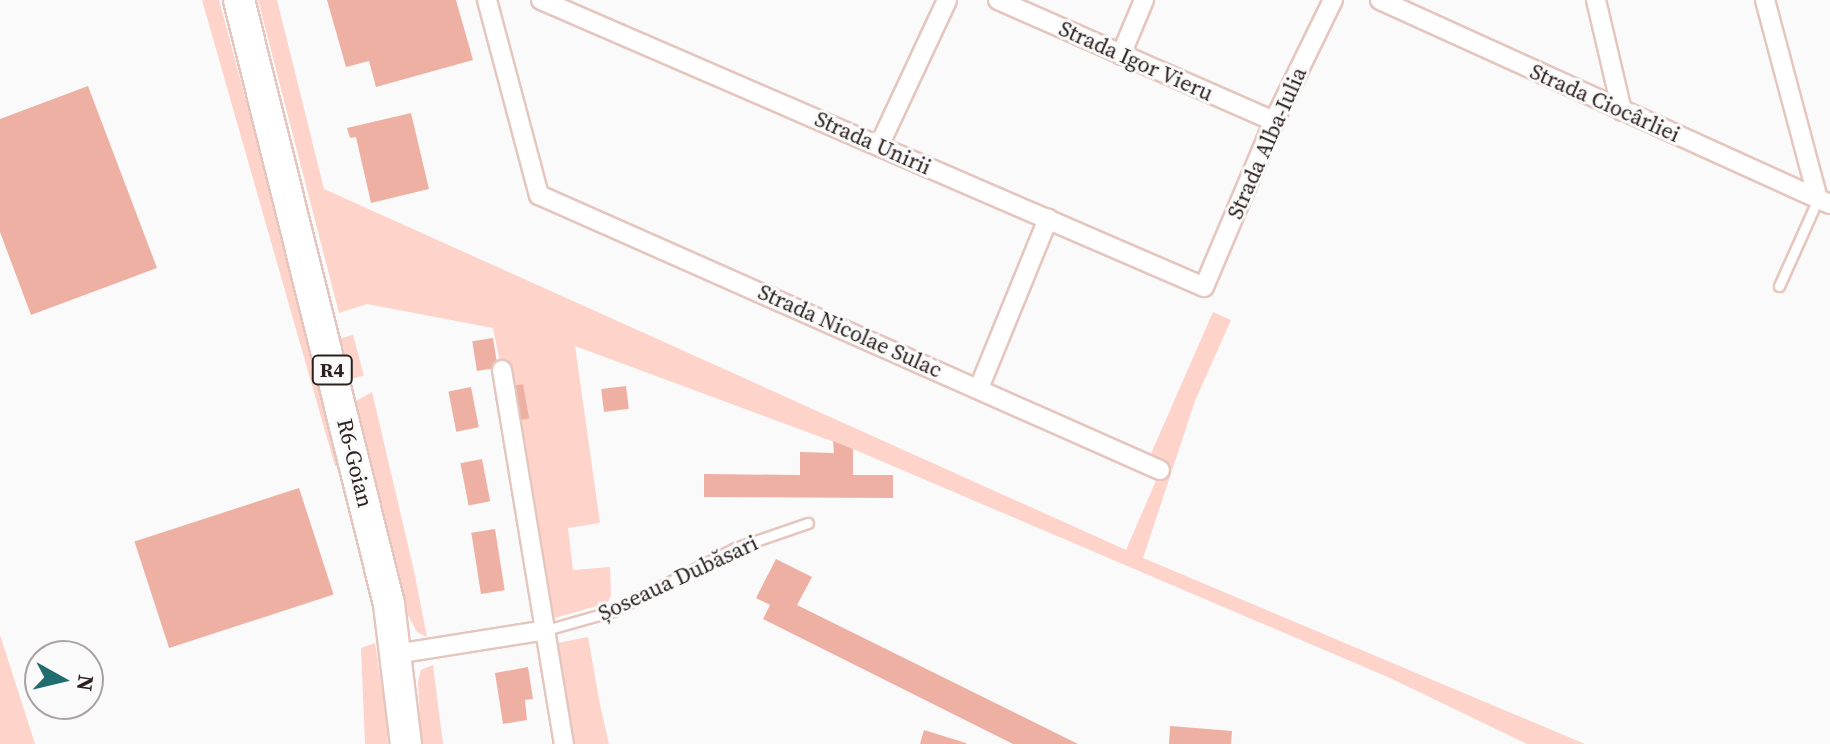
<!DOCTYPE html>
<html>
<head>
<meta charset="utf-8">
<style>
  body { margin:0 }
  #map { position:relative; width:1830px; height:744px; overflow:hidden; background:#fafafa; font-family:"Source Serif 4",serif }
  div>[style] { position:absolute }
  .green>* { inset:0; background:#fdd3ca; transform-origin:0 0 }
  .building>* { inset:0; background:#eeb0a2; transform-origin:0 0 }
  .roads { filter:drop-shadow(2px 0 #e5c6be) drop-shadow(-2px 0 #e5c6be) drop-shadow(0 2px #e5c6be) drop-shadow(0 -2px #e5c6be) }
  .service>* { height:9px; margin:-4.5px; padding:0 4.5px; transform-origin:4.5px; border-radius:4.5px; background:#fff }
  .minor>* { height:18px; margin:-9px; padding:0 9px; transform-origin:9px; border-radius:9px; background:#fff }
  .primary>* { height:30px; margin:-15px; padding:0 15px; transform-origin:15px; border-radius:15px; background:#fff }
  span { translate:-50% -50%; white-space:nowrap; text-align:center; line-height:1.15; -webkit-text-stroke:6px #fafafa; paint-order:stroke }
  .shield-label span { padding:2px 6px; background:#fafafa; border:2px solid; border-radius:6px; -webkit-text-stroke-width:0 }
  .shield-label { font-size:20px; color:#2d211f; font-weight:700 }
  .street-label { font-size:22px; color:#2d211f }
  .north { position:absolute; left:24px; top:640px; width:80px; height:80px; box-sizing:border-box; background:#fafafa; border:2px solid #a8a3a2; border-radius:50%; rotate:98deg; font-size:22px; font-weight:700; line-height:32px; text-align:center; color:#2d211f }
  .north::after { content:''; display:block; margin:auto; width:28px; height:36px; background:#206c6f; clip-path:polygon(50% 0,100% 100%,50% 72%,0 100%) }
</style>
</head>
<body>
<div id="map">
  <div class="green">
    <i style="clip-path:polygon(202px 0,219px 0,344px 466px,335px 466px)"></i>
    <i style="clip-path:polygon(258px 0,277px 0,324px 189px,1126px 550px,1164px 462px,1150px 456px,1213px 312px,1231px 320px,1195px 401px,1143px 558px,1585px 744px,1527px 744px,1390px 678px,853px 449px,575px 346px,600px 523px,568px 528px,573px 570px,610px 567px,611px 596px,607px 603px,551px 619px,493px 328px,367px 304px,339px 313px)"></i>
    <i style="left:353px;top:335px;width:42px;height:14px;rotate:75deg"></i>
    <i style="clip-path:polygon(372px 392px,414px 571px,427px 637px,417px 632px,408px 615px,356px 401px)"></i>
    <i style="clip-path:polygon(0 635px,35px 744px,0 744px)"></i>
    <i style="clip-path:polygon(588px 637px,600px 705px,609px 744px,571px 744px,553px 644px)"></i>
    <i style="clip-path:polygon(375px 643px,386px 715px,388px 744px,365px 744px,361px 648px)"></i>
    <i style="clip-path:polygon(433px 665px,443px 744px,421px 744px,418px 681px,421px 670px)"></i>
  </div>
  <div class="building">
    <i style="clip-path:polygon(327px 0,456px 0,473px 60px,376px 87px,369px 61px,346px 67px)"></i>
    <i style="clip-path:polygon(88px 86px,157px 268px,31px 315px,0 232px,0 119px)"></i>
    <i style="clip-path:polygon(411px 113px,429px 189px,371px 203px,356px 137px,350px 138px,347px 128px)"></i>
    <i style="left:493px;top:338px;width:30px;height:21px;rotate:81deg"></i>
    <i style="left:523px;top:384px;width:35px;height:13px;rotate:80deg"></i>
    <i style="left:626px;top:386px;width:23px;height:25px;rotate:83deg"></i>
    <i style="left:471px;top:387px;width:41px;height:23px;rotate:79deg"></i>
    <i style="clip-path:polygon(833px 441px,853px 449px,853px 475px,893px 475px,893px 498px,704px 497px,704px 474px,800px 475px,800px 452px,834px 453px)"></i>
    <i style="left:482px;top:459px;width:43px;height:22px;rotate:79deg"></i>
    <i style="left:299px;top:488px;width:112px;height:173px;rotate:72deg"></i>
    <i style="left:495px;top:529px;width:62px;height:24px;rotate:81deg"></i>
    <i style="clip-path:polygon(776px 559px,812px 577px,797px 605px,1078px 744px,1013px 744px,763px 619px,770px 605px,756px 598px)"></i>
    <i style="clip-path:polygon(528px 667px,533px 699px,525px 700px,527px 720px,503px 724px,495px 673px)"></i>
    <i style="clip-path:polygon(1170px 726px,1232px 731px,1231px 744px,1169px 744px)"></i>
    <i style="clip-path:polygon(924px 730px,966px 743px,966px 744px,920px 744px)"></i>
  </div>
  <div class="roads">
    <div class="service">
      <i style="left:1779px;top:286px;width:95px;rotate:-65.9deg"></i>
      <i style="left:546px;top:630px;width:70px;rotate:-15.8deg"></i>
      <i style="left:613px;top:611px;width:137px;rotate:-27.3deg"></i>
      <i style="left:735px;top:548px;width:77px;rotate:-18.9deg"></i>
    </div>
    <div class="minor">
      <i style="left:487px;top:0;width:202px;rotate:75.1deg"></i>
      <i style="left:539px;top:195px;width:679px;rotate:23.89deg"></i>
      <i style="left:541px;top:0;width:722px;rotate:23.41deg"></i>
      <i style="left:1204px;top:287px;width:180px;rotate:-67.1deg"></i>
      <i style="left:1274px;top:121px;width:135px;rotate:-64deg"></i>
      <i style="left:998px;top:0;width:301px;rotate:23.7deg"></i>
      <i style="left:1380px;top:0;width:494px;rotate:24.4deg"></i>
      <i style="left:1596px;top:0;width:114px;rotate:76.8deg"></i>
      <i style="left:1765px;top:0;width:206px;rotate:75.1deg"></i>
      <i style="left:1121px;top:55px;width:60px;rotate:-67.3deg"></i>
      <i style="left:879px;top:146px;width:161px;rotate:-65deg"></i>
      <i style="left:502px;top:370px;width:379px;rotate:80.6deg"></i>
      <i style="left:979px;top:388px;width:183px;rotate:-67.8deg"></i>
      <i style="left:396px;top:654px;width:152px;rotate:-9.1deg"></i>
    </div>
    <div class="primary">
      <i style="left:239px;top:0;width:622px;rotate:76.05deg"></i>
      <i style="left:389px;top:604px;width:141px;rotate:83.1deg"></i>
    </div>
  </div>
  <div class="shield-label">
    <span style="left:332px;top:370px">R4</span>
  </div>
  <div class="street-label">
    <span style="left:1136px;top:61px;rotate:24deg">Strada Igor Vieru</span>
    <span style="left:1605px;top:103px;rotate:24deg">Strada Ciocârliei</span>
    <span style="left:873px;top:143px;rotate:24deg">Strada Unirii</span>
    <span style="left:1267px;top:143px;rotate:-66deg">Strada Alba-Iulia</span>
    <span style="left:850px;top:331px;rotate:24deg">Strada Nicolae Sulac</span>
    <span style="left:355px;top:463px;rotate:76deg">R6-Goian</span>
    <span style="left:678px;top:578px;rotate:-25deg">Șoseaua Dubăsari</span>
  </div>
  <div class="north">N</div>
</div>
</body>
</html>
